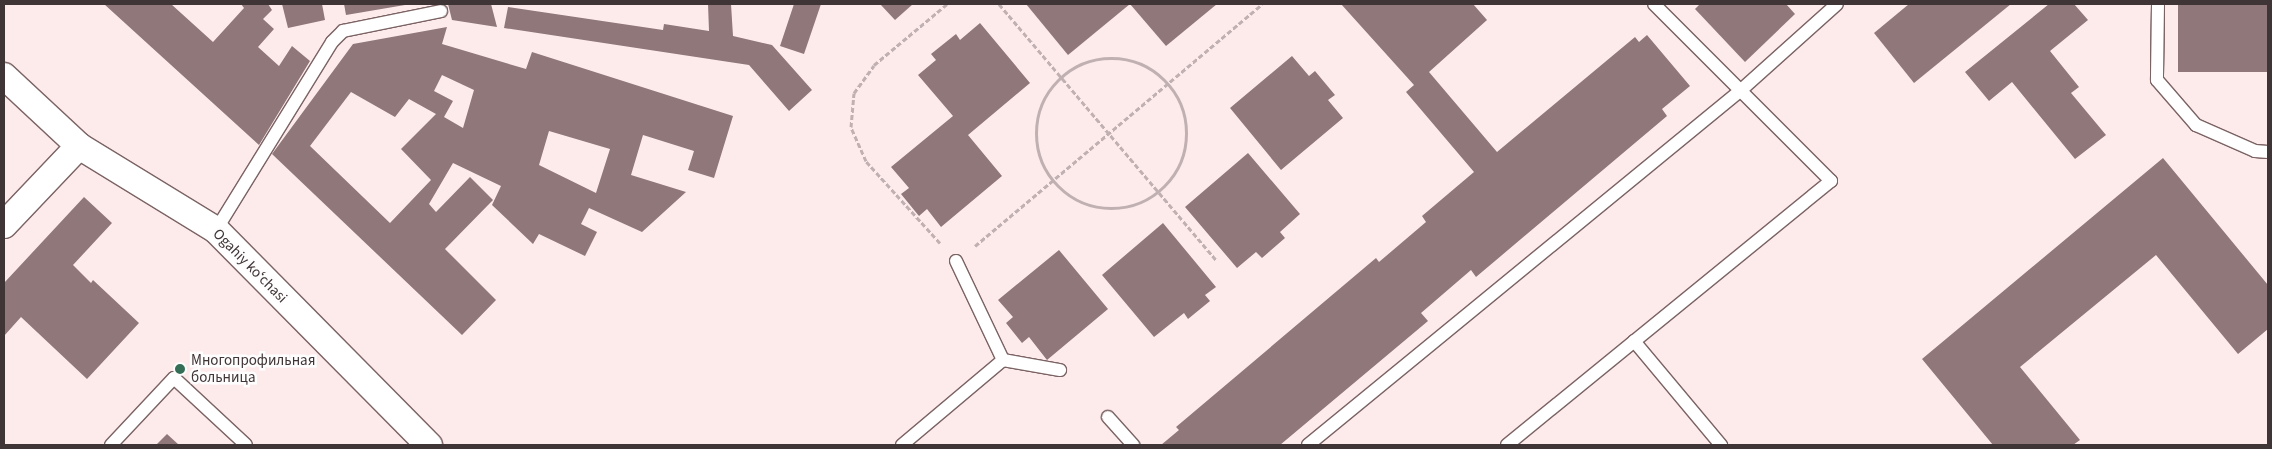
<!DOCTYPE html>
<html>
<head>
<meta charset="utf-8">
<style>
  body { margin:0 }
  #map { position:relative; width:2272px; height:449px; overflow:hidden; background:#fdebec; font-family:"Source Sans 3",sans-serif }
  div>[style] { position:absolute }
  .building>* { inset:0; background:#907779; transform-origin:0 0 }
  .path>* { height:3px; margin-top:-1.5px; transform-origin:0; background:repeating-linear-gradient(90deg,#c0b0b1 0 5px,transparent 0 7.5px) }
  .path>.ring { margin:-1.5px; padding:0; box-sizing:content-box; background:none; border:3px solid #c0b0b1; border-radius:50% }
  .roads { filter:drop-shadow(1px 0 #7b6364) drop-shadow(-1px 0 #7b6364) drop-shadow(0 1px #7b6364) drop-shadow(0 -1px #7b6364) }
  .service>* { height:12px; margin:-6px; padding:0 6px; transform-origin:6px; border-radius:6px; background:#fff }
  .minor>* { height:26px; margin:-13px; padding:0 13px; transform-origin:13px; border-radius:13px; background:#fff }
  .dots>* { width:14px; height:14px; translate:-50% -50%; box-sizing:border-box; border:2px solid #fdfdfd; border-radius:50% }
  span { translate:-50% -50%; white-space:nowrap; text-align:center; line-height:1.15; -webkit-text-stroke:5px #fdfdfd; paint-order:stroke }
  .street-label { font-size:15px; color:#403536 }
  .poi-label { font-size:15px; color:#403536 }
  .left { translate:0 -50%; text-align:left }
  .frame { position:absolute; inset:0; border:5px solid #403536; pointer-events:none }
</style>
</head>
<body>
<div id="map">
  <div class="building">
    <i style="clip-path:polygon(104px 4px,171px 4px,213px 42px,244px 8px,241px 4px,268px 4px,272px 10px,263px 19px,274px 29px,258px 47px,279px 66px,292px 46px,310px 61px,259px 145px)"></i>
    <i style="clip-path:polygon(282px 4px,322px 4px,325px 20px,288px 28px)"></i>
    <i style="clip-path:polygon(344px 4px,405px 4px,405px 5px,346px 15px)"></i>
    <i style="clip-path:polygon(448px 4px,491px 4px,497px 27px,452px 20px)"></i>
    <i style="clip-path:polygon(708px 4px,731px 4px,733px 36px,772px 45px,812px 90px,789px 111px,749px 65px,504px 28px,508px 7px,663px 30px,664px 24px,709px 31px)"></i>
    <i style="clip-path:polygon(794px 4px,821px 4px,804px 54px,780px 46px)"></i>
    <i style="clip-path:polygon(880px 4px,913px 4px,895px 20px)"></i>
    <i style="clip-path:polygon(1026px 4px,1130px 4px,1068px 55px)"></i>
    <i style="clip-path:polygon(1130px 4px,1217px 4px,1166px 46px)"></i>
    <i style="clip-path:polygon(1341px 4px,1473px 4px,1487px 20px,1429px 72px,1497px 152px,1635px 37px,1639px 42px,1647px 35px,1690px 86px,1662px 109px,1667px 116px,1476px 277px,1471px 270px,1421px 313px,1428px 321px,1280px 445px,1161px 445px,1179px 430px,1176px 427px,1376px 258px,1379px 262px,1426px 222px,1422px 216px,1474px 172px,1406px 92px,1414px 85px)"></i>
    <i style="clip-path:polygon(1700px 4px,1786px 4px,1795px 14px,1745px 62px,1695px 9px)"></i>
    <i style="clip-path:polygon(1909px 4px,2011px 4px,1914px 83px,1874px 33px)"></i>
    <i style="clip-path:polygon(2049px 4px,2074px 4px,2088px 20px,2050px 51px,2079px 87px,2071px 93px,2106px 135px,2075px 159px,2012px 82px,1989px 101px,1965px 72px)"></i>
    <i style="left:2178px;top:4px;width:90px;height:68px"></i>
    <i style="clip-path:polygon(980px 23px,1030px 83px,968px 135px,1002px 176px,941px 227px,927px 209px,919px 216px,901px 194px,909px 188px,891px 167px,953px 116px,918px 75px,936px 60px,931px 54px,956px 34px,960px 40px)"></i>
    <i style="clip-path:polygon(evenodd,447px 27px,442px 44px,526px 69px,532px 52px,733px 116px,714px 178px,688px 170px,694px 151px,643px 135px,631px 175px,686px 192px,642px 232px,589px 208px,581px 224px,597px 232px,585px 256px,539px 234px,533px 244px,492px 205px,501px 186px,453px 163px,429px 204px,436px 212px,470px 177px,493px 200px,445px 249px,496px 300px,462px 335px,272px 154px,353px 44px,447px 27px,442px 75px,474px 90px,463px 128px,444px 117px,453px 101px,434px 91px,442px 75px,447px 27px,351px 92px,395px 117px,409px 99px,436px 114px,401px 149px,431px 180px,390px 223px,310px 146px,351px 92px,447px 27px,549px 131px,610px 149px,596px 193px,539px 165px,549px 131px)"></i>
    <i style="clip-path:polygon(1292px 56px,1309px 76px,1315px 71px,1335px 95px,1328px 100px,1343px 118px,1281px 170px,1230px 108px)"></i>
    <i style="clip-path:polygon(1248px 153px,1300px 214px,1280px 232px,1285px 238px,1262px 258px,1256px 252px,1237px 268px,1185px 207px)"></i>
    <i style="clip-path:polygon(2163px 158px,2268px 285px,2268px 329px,2238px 354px,2156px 255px,2020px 367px,2080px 440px,2073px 445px,1993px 445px,1922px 359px)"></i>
    <i style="clip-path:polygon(84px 197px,112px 223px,73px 265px,91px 283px,93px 280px,139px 323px,87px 379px,21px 317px,4px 336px,4px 283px)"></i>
    <i style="clip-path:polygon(1163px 223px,1216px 287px,1205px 295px,1210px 301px,1188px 319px,1184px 313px,1154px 337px,1102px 275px)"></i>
    <i style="clip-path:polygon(1059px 250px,1108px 309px,1047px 360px,1029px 337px,1022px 343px,1006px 323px,1013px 317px,998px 300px)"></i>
    <i style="clip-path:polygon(167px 434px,179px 445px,156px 445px)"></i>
  </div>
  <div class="path">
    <i style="left:999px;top:4px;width:337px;rotate:49.7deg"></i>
    <i class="ring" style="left:1036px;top:58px;width:147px;height:147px"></i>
    <i style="left:940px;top:243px;width:110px;rotate:-132.1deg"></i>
    <i style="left:866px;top:161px;width:37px;rotate:-114deg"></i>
    <i style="left:851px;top:127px;width:34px;rotate:-85deg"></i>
    <i style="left:854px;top:93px;width:34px;rotate:-54deg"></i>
    <i style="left:874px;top:65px;width:95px;rotate:-39.9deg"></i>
    <i style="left:975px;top:246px;width:375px;rotate:-40.1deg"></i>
  </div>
  <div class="roads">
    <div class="service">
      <i style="left:2158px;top:4px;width:76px;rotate:90.8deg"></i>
      <i style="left:2157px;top:80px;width:60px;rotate:49.1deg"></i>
      <i style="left:2196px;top:125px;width:64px;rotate:23.8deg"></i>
      <i style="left:2255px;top:151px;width:13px;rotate:4deg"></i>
      <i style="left:216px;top:230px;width:221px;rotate:-58.3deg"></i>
      <i style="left:332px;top:42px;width:16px;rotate:-45deg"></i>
      <i style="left:343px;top:31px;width:100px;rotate:-11.5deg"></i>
      <i style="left:956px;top:261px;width:110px;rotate:64.6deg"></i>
      <i style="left:1003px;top:360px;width:58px;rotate:10deg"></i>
      <i style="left:1634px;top:341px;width:136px;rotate:50.1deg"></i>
      <i style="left:1108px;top:417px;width:38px;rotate:48deg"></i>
      <i style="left:111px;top:445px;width:92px;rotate:-46.8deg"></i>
      <i style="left:174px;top:378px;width:98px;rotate:42.9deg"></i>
      <i style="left:902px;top:445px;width:132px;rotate:-40.1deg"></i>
      <i style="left:1308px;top:445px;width:559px;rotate:-39.33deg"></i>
      <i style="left:1740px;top:91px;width:130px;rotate:-41.9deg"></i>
      <i style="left:1507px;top:445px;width:418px;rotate:-39.2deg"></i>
      <i style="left:1831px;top:181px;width:250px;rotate:-135deg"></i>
    </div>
    <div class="minor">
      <i style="left:4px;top:76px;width:103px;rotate:43deg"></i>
      <i style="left:79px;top:146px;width:161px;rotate:31.5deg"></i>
      <i style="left:216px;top:230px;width:303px;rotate:45.3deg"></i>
      <i style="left:4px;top:225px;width:109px;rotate:-46.5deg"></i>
    </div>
  </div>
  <div class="dots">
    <i style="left:180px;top:369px;background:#356e56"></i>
  </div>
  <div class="street-label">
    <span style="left:250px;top:266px;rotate:45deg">Ogahiy koʻchasi</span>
  </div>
  <div class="poi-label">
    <span class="left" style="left:191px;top:369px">Многопрофильная<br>больница</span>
  </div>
  <div class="frame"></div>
</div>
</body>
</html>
